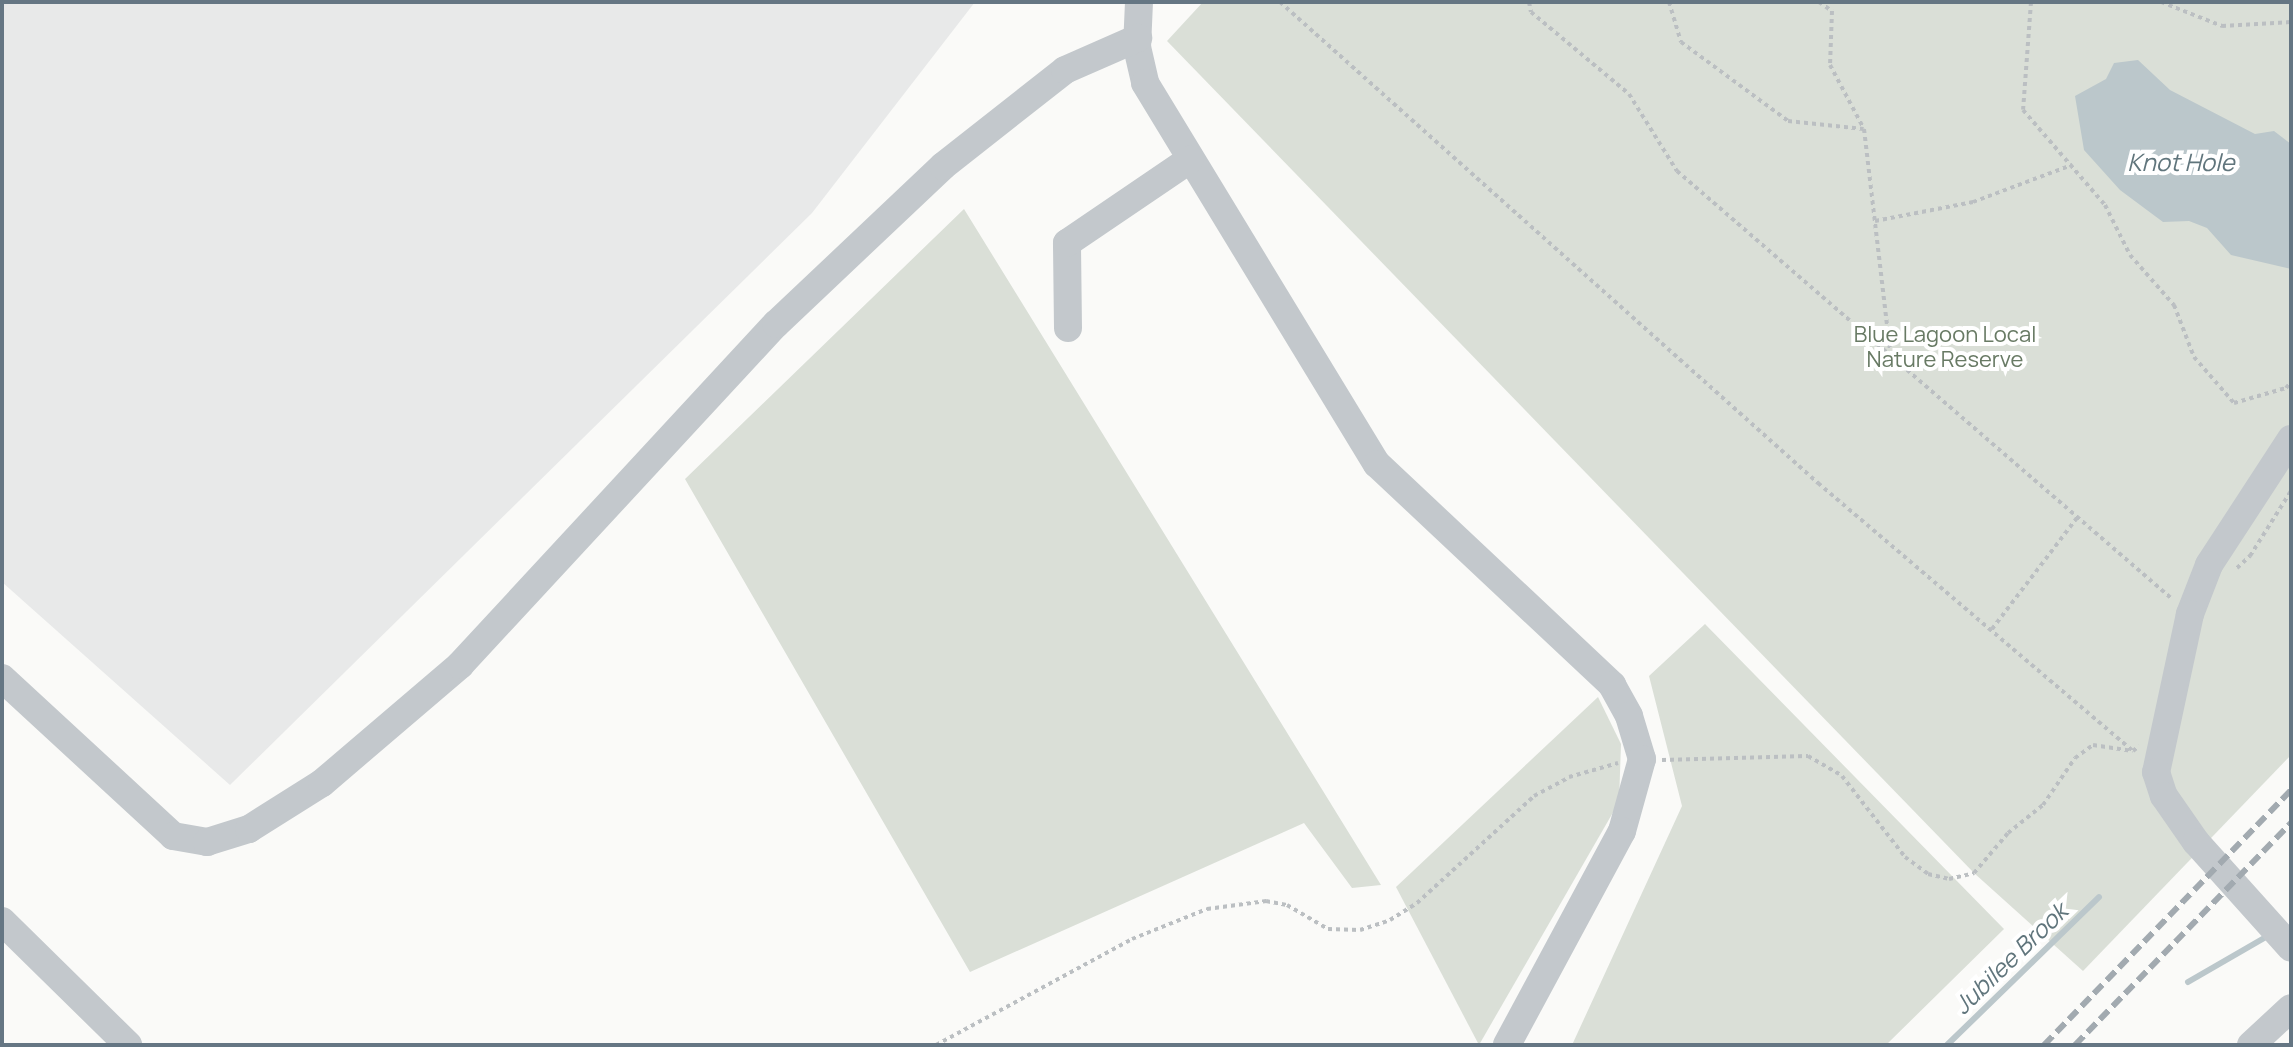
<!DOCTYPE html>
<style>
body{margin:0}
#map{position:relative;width:2293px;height:1047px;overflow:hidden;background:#fafaf8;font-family:Manrope,sans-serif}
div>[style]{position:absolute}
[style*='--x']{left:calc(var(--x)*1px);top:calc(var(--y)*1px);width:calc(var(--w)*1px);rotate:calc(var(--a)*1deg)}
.built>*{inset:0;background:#e8e9e9}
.green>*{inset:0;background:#dadfd7}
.water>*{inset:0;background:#bbc7cb}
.stream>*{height:6px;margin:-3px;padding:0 3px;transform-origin:3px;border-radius:3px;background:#bbc7cb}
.path>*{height:4px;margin-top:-2px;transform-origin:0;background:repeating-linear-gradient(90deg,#bbbfc2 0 4px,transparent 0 8px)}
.minor>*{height:28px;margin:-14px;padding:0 14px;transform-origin:14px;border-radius:14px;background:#c3c8cc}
.rail>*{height:6px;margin-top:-3px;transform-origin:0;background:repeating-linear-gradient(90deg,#a2aab0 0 12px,transparent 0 18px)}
span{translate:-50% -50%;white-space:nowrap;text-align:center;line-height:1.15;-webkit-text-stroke:8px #fff;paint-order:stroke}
.park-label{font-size:22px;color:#687a64}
.water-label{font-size:24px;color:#60757c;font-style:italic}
.frame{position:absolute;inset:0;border:4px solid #657683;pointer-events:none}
</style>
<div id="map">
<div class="built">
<i style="clip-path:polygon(2px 2px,975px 2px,812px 213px,230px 785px,2px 582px)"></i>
</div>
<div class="green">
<i style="clip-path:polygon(1203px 2px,2291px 2px,2291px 755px,2083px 971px,1974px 873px,1167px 41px)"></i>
<i style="clip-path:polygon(964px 209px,1381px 885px,1352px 888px,1304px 823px,970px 972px,685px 479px)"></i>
<i style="clip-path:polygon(1705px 624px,2004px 929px,1886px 1045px,1572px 1045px,1682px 806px,1649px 676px)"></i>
<i style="clip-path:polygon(1598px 697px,1621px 744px,1619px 802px,1479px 1045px,1396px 887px)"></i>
</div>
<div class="water">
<i style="clip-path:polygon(2138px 60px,2170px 90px,2255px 134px,2274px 131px,2291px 144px,2291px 269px,2231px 255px,2207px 228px,2189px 221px,2163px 222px,2120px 190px,2084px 150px,2075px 96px,2106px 79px,2114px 63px)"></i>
</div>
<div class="stream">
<i style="--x:2188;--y:982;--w:90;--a:-30"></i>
<i style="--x:1947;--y:1045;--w:212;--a:-44.2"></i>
</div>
<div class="path">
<i style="--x:1280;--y:2;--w:722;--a:41.8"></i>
<i style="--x:1818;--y:483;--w:412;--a:40.4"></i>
<i style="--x:1529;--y:2;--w:10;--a:79"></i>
<i style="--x:1531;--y:12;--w:128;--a:39.9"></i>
<i style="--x:1629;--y:94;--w:91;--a:58.1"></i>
<i style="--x:1677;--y:171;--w:653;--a:40.84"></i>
<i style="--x:1669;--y:2;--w:42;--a:73.3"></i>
<i style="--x:1681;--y:42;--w:133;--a:36.4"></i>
<i style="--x:1788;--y:121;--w:76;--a:6"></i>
<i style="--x:1819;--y:2;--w:16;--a:35"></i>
<i style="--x:1832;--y:11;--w:54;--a:92.1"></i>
<i style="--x:1830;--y:65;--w:72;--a:62"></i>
<i style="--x:1864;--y:129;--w:231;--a:83.3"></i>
<i style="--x:2031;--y:2;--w:108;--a:94.2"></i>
<i style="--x:2023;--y:110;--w:125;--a:49.2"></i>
<i style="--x:2105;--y:205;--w:56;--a:63.4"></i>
<i style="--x:2130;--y:255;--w:67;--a:48.7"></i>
<i style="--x:2174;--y:305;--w:56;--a:69"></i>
<i style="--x:2194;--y:357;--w:61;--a:49"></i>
<i style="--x:2234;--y:403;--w:54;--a:-16.1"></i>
<i style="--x:2286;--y:388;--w:8;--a:-50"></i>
<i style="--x:2161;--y:2;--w:66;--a:21.5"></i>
<i style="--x:2222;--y:26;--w:69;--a:-3.3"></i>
<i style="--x:1875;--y:221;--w:100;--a:-11"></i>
<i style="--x:1973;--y:202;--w:106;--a:-20.5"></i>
<i style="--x:2237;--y:568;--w:18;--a:-43"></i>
<i style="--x:2250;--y:556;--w:77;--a:-57.8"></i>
<i style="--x:1992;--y:629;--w:140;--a:-52.6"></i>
<i style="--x:1662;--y:760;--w:146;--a:-1.6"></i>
<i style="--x:1808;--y:756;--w:39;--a:30"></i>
<i style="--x:1842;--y:776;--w:103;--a:52.1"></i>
<i style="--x:1905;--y:857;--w:29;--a:36"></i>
<i style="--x:1928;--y:874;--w:22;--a:13"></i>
<i style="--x:1949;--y:879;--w:26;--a:-13"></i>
<i style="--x:1974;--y:873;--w:52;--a:-49.6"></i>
<i style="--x:2008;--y:833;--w:45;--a:-38.7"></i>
<i style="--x:2043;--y:805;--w:57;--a:-55.8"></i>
<i style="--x:2075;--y:758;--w:22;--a:-36"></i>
<i style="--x:2093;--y:745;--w:40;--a:8.5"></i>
<i style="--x:2133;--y:751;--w:8;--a:-40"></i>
<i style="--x:936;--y:1045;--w:223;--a:-28.4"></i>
<i style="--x:1132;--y:939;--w:81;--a:-21.8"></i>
<i style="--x:1207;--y:909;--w:60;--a:-7.7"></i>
<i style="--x:1266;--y:901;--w:21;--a:11"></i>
<i style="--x:1287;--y:905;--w:48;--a:30.3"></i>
<i style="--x:1328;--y:929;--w:32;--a:2"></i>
<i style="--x:1360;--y:930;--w:32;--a:-18"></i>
<i style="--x:1390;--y:920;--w:32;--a:-32"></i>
<i style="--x:1417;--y:903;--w:159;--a:-42.4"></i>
<i style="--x:1534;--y:796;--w:40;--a:-28"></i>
<i style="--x:1569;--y:777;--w:51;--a:-15.9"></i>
</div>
<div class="minor">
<i style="--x:1139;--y:2;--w:45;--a:92.5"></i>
<i style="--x:1137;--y:47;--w:37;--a:77"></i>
<i style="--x:1145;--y:83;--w:446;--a:58.7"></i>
<i style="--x:1377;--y:464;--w:323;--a:43.2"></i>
<i style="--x:1612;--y:685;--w:35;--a:61"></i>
<i style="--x:1629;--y:716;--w:45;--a:73.2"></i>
<i style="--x:1642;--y:759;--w:75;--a:105.5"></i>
<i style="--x:1622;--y:831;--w:243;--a:118.3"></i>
<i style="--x:1068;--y:328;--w:85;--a:-90.7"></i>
<i style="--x:1067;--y:243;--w:148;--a:-34.2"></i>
<i style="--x:2291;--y:439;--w:150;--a:123.1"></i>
<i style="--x:2209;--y:565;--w:53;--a:111.2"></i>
<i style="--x:2190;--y:614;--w:162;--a:102.1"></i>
<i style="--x:2156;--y:772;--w:25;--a:72"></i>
<i style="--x:2164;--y:796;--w:56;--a:55.2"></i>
<i style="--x:2196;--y:842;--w:142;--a:48.1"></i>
<i style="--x:2;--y:678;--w:233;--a:42.7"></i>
<i style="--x:173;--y:836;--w:35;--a:10"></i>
<i style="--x:207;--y:842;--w:44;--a:-17.2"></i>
<i style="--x:249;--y:829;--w:86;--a:-32.2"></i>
<i style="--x:322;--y:783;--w:182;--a:-40.5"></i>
<i style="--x:460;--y:665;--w:465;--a:-47.2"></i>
<i style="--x:776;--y:324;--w:230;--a:-43.4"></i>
<i style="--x:943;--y:166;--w:155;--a:-38.2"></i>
<i style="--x:1065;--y:70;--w:80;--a:-23.7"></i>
<i style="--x:2;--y:921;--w:177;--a:44.5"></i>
<i style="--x:2251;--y:1045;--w:54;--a:-42.8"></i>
</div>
<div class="rail">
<i style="--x:2044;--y:1045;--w:355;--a:-45.9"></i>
<i style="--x:2075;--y:1045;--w:310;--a:-45.8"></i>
</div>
<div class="park-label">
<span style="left:1945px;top:347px">Blue Lagoon Local<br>Nature Reserve</span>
</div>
<div class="water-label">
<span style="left:2181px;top:162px">Knot Hole</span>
<span style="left:2010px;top:958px;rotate:-44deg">Jubilee Brook</span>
</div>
<div class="frame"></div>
</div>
